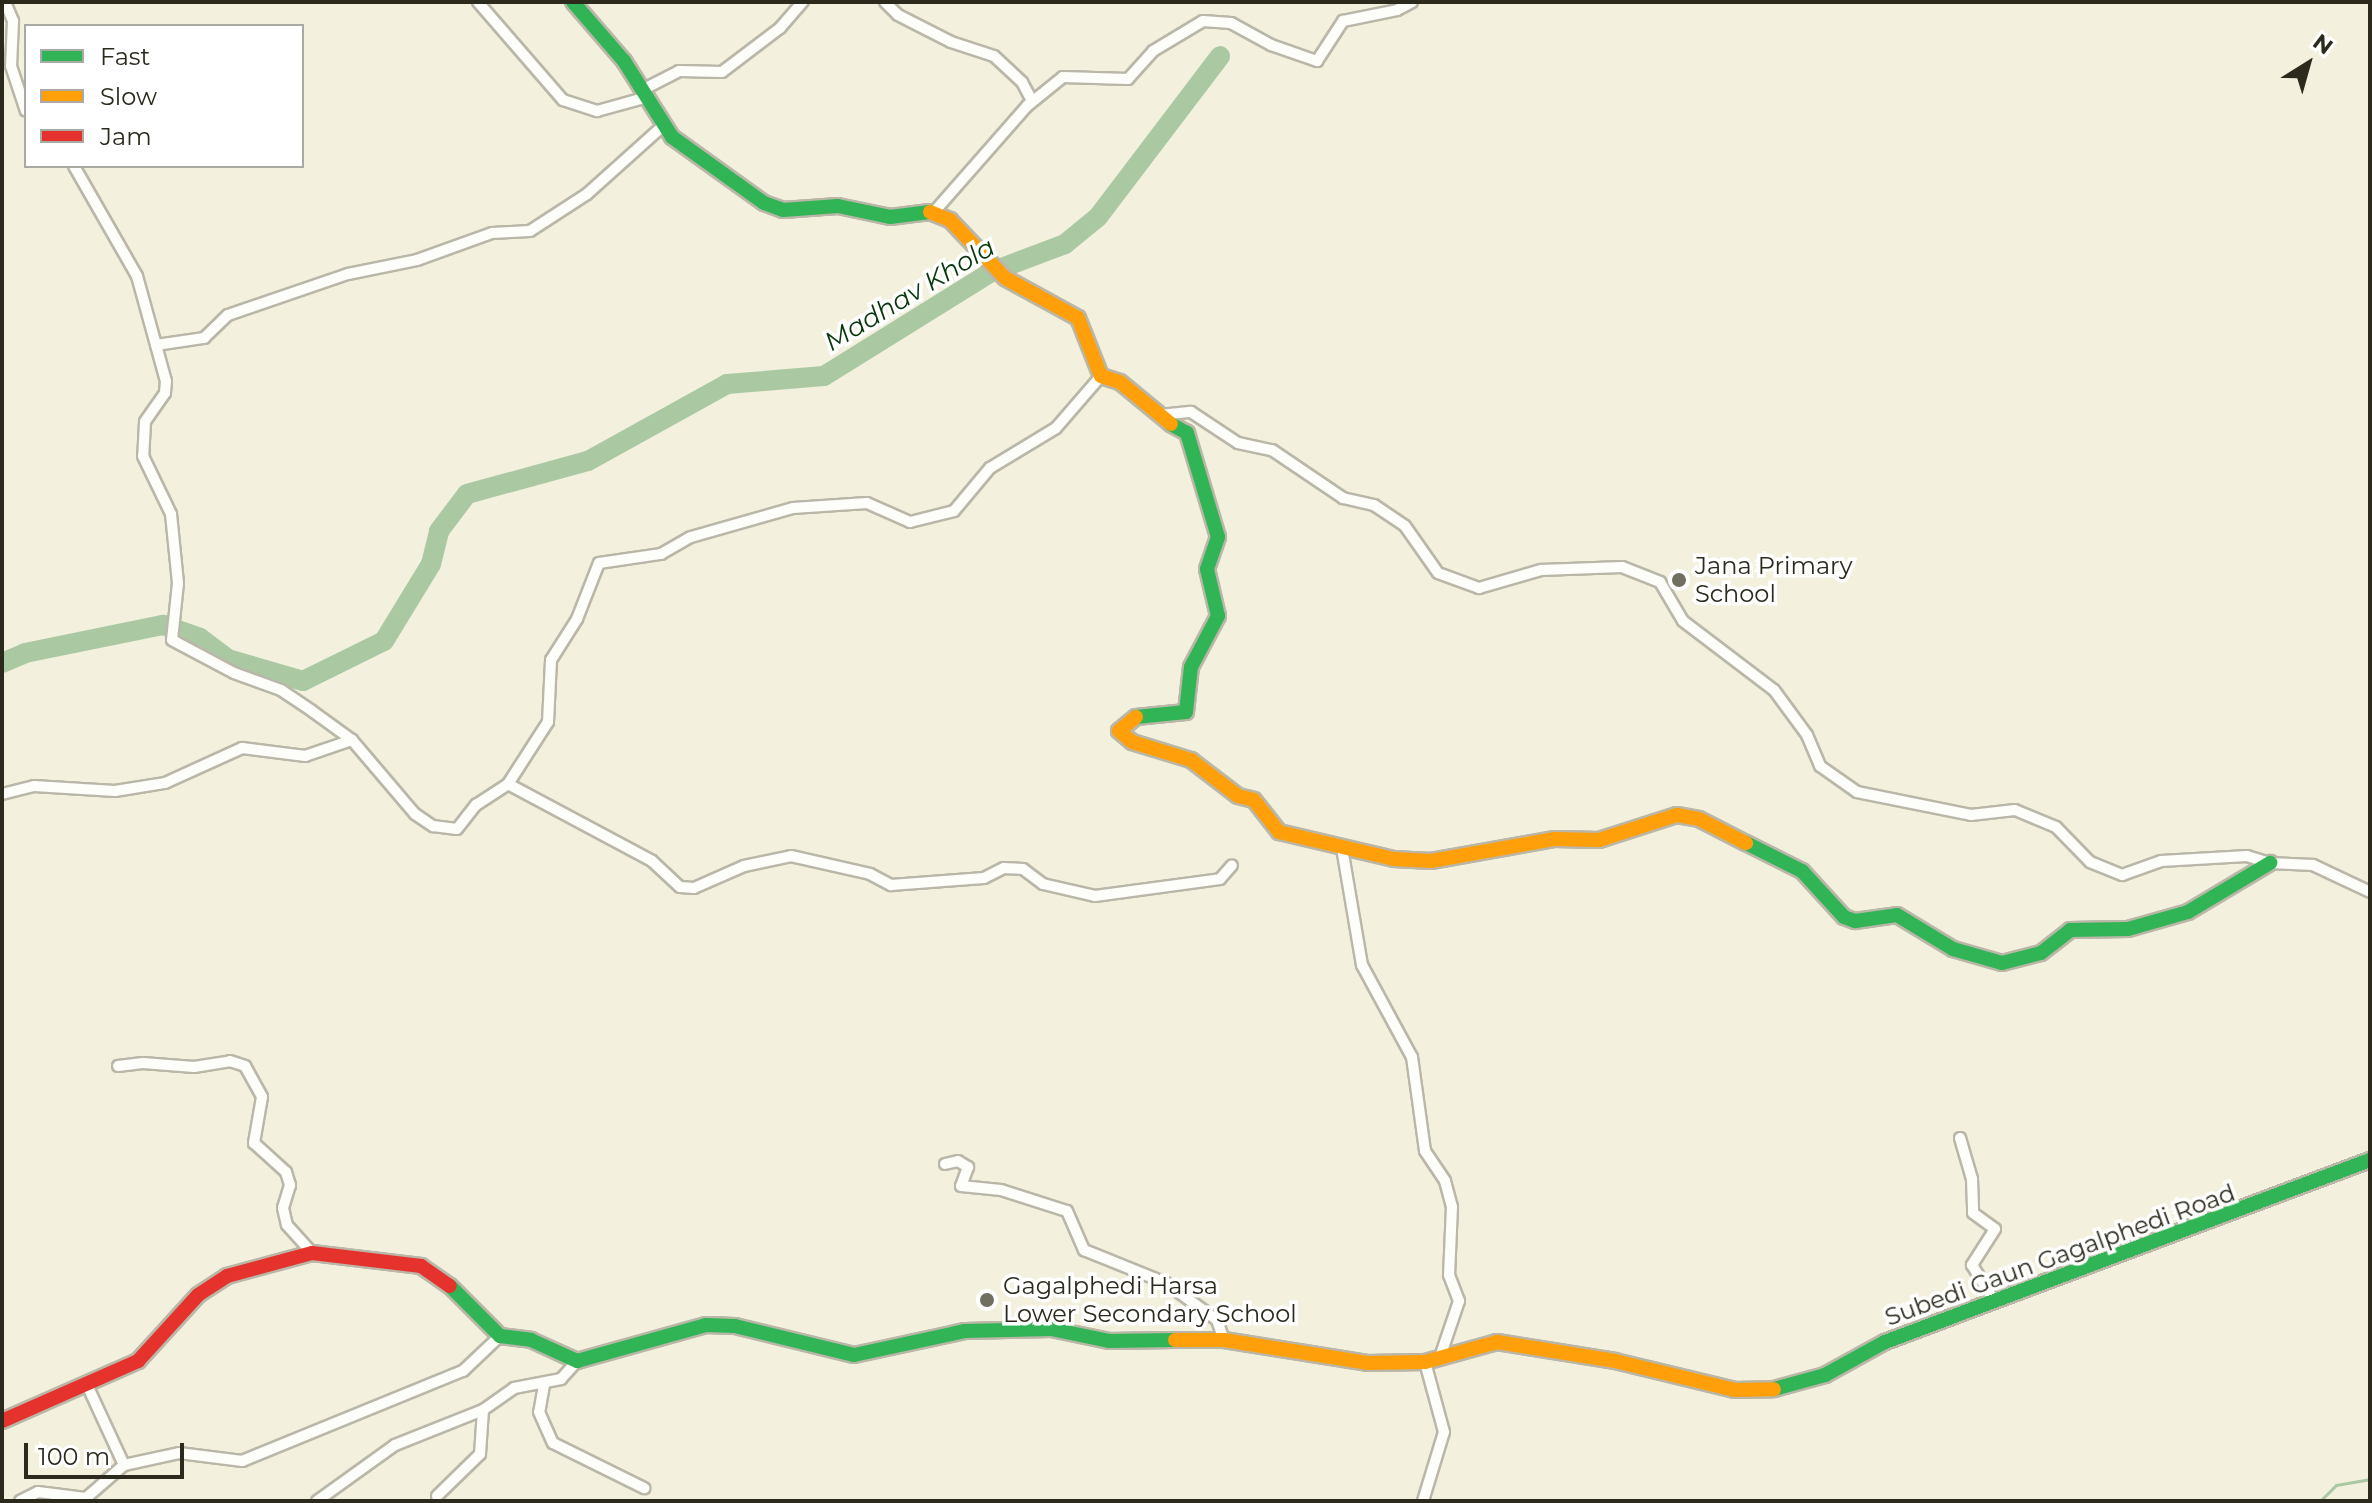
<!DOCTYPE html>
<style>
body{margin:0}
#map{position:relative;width:2372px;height:1503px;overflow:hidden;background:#f3f0dd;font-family:Montserrat,sans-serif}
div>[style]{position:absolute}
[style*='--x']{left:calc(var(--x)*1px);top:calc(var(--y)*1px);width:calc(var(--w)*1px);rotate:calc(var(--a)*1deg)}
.stream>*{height:3px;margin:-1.5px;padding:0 1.5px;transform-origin:1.5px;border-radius:1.5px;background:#aac9a3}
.river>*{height:20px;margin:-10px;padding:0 10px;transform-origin:10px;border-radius:10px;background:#aac9a3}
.roads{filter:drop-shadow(2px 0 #bab7a9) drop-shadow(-2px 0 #bab7a9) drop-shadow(0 2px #bab7a9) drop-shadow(0 -2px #bab7a9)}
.street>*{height:10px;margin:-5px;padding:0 5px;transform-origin:5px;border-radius:5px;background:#fdfdfa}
.fast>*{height:14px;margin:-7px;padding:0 7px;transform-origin:7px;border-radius:7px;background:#30b455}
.slow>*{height:14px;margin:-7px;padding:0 7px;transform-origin:7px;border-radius:7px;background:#ff9f0a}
.jam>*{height:14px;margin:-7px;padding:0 7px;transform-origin:7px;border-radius:7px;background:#e5322d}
.dots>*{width:22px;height:22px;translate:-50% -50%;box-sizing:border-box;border:4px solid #fff;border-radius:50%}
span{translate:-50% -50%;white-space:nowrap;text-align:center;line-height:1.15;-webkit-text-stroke:7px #fff;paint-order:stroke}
.poi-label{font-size:24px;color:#2b2a1c}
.left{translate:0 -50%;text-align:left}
.street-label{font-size:24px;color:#2b2a1c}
.water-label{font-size:26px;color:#06370a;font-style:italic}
.frame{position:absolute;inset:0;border:4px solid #2b2a1c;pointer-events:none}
.legend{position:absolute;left:24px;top:24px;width:280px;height:144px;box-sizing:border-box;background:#fff;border:2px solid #aaaaa4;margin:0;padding:10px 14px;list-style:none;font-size:24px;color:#2b2a1c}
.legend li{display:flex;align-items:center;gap:16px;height:40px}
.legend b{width:40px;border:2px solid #aaaaa4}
.north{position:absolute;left:2268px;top:24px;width:80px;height:80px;-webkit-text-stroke:6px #fff;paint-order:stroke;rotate:37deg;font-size:22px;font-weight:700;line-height:32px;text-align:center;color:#2b2a1c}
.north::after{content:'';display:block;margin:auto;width:28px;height:36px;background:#2b2a1c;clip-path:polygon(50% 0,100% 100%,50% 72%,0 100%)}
.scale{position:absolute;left:24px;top:1443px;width:160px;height:36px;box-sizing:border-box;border:4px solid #2b2a1c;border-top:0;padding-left:10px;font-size:24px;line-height:28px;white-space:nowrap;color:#2b2a1c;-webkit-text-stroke:6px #fff;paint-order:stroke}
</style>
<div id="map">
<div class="stream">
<i style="--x:2320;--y:1501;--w:23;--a:-45"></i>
<i style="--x:2336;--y:1485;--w:35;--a:-10"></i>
</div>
<div class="river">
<i style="--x:2;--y:663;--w:25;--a:-23"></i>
<i style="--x:25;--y:653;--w:141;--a:-11.5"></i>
<i style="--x:163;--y:625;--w:39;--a:19"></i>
<i style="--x:200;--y:638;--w:35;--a:37"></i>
<i style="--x:228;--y:659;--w:78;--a:16.3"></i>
<i style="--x:303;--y:681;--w:90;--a:-26.3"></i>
<i style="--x:384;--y:641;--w:90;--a:-58.6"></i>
<i style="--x:431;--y:564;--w:34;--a:-76"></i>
<i style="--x:439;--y:531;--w:46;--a:-52.9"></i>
<i style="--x:467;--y:494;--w:125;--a:-15.3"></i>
<i style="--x:588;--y:461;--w:159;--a:-29"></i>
<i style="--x:727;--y:384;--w:97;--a:-4.7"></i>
<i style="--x:824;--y:376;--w:197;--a:-31.9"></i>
<i style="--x:991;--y:272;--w:79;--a:-20.7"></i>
<i style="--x:1065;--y:244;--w:43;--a:-39.3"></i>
<i style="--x:1098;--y:217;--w:202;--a:-52.8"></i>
</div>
<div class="roads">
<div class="street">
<i style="--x:5;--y:2;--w:21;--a:67"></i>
<i style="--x:13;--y:21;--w:45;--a:92.5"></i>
<i style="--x:11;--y:66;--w:47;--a:71.6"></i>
<i style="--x:478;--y:2;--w:130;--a:49.1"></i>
<i style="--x:563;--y:100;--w:36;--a:18"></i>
<i style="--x:597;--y:111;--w:53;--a:-15.4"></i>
<i style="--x:885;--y:2;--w:18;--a:45"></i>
<i style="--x:898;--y:15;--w:59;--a:27"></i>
<i style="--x:951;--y:42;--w:45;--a:18"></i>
<i style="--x:994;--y:56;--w:38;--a:43"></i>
<i style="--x:1022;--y:82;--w:21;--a:62"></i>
<i style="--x:644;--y:89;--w:39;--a:-27"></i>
<i style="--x:679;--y:71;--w:43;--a:1.3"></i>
<i style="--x:722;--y:72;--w:73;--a:-37.2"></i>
<i style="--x:780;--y:28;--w:35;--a:-49"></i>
<i style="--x:74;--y:166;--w:127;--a:60.2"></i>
<i style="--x:137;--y:276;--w:109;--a:74.6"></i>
<i style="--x:166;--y:381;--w:12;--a:95"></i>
<i style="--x:165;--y:393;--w:35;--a:125"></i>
<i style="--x:145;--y:422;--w:34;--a:93"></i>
<i style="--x:143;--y:456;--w:64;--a:64.2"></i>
<i style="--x:171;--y:514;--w:69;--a:84.2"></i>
<i style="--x:178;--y:583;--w:57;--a:96"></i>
<i style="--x:172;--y:640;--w:70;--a:28"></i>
<i style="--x:234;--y:673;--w:50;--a:19.9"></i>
<i style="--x:281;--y:690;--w:37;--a:34"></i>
<i style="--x:312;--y:711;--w:49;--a:35.9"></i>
<i style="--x:352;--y:740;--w:97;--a:49.6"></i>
<i style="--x:415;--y:814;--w:22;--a:34"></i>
<i style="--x:433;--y:826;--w:24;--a:7"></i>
<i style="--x:457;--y:829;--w:31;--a:-52"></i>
<i style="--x:476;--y:805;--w:38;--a:-33"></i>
<i style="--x:508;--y:784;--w:163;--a:28.1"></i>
<i style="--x:652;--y:861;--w:38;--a:43"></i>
<i style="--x:680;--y:887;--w:14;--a:4"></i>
<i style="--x:694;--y:888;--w:55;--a:-23.7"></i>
<i style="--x:744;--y:866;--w:48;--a:-12"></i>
<i style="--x:791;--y:856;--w:81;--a:12.8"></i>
<i style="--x:870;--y:874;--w:24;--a:28"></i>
<i style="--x:891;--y:885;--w:93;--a:-4.3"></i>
<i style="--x:984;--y:878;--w:22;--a:-27"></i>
<i style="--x:1004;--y:868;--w:19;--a:3"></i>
<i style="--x:1023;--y:869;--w:25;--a:37"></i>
<i style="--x:1043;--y:884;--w:53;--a:13"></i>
<i style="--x:1095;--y:896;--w:126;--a:-7.7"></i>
<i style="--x:1220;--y:879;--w:18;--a:-49"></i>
<i style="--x:934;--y:212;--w:141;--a:-48.7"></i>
<i style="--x:1027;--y:106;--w:46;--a:-38.9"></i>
<i style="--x:1063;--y:77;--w:65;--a:1.8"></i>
<i style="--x:1128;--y:79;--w:38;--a:-48"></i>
<i style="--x:1153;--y:51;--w:58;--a:-31"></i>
<i style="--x:1203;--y:21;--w:28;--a:4"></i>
<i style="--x:1231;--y:23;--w:46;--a:28.8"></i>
<i style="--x:1271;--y:45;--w:49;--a:19.2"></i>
<i style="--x:1317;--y:61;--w:48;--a:-57"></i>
<i style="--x:1343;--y:21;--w:55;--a:-11.5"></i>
<i style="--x:1397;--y:10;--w:17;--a:-28"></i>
<i style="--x:156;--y:345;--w:49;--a:-8.3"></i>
<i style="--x:204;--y:338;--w:33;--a:-44"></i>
<i style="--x:228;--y:315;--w:127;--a:-18.9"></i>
<i style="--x:348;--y:274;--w:70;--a:-11.5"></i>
<i style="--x:417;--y:260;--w:80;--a:-19.8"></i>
<i style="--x:492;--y:233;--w:38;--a:-3"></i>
<i style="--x:530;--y:231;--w:68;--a:-33"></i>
<i style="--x:587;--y:194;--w:103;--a:-41.9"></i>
<i style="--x:1160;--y:415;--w:31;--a:-6"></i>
<i style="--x:1191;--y:412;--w:56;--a:33.4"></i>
<i style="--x:1238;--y:443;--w:35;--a:12"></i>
<i style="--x:1272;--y:450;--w:86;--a:34.1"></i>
<i style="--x:1343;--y:498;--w:32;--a:13"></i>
<i style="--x:1374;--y:505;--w:37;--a:34"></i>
<i style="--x:1405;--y:526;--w:57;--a:54.9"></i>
<i style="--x:1438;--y:573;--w:44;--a:20.1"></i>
<i style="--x:1479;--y:588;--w:65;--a:-16.2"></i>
<i style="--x:1541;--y:570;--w:81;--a:-2.1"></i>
<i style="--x:1622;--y:567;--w:41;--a:21.5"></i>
<i style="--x:1660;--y:582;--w:45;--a:59.5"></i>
<i style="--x:1683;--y:621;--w:114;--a:37.2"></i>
<i style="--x:1774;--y:690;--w:56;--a:53.7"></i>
<i style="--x:1807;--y:735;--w:34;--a:67"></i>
<i style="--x:1820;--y:766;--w:45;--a:35.1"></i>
<i style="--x:1857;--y:792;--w:116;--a:11.4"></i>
<i style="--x:1971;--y:815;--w:44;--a:-6.5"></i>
<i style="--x:2015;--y:810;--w:44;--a:22.5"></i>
<i style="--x:2056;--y:827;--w:49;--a:45.8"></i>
<i style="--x:2090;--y:862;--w:35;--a:22"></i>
<i style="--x:2122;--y:875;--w:41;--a:-19.7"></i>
<i style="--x:2161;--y:861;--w:86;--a:-3.3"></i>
<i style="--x:2247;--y:856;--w:24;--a:17"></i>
<i style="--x:2270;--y:863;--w:43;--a:2.7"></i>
<i style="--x:2313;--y:865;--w:63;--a:25.3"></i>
<i style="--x:508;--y:784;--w:74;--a:-57.2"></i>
<i style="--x:548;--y:722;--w:62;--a:-87.2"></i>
<i style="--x:551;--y:660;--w:49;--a:-57.6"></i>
<i style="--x:577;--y:619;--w:60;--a:-68.6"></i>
<i style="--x:599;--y:563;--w:63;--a:-8.3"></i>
<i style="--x:661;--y:554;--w:34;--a:-30"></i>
<i style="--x:691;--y:537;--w:106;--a:-15.9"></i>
<i style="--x:793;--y:508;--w:74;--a:-3.9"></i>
<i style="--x:867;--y:503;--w:47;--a:23.8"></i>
<i style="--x:910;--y:522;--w:45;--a:-14"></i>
<i style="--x:954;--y:511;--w:56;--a:-50.1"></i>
<i style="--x:990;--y:468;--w:77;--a:-31.2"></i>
<i style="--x:1056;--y:428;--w:69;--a:-49.1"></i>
<i style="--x:2;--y:794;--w:33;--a:-14"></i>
<i style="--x:34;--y:786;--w:81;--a:3.5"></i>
<i style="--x:115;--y:791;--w:51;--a:-9.1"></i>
<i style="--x:165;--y:783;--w:85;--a:-24.4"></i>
<i style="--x:242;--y:748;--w:64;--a:7.2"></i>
<i style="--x:305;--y:756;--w:50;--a:-18.8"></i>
<i style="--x:1342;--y:848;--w:119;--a:80.3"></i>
<i style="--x:1362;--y:965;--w:105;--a:61.5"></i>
<i style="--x:1412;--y:1057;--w:95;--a:82.1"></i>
<i style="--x:1425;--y:1151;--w:36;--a:56"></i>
<i style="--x:1445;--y:1181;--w:27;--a:75"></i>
<i style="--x:1452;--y:1207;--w:68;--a:92.5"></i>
<i style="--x:1449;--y:1275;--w:28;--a:69"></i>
<i style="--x:1459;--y:1301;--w:59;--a:108.7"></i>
<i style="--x:118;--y:1066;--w:25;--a:-7"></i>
<i style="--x:143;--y:1063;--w:51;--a:4.5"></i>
<i style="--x:194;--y:1067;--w:36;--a:-9"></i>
<i style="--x:230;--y:1061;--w:16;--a:18"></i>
<i style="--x:245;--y:1066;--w:35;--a:61"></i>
<i style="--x:262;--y:1097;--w:47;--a:99.9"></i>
<i style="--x:254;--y:1143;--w:43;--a:42.2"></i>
<i style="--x:286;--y:1172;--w:14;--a:73"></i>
<i style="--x:290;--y:1185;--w:24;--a:107"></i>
<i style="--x:283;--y:1208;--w:17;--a:77"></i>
<i style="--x:287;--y:1225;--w:38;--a:48"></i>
<i style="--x:1960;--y:1138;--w:43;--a:73.7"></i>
<i style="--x:1972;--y:1179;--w:34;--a:88"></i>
<i style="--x:1973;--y:1213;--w:27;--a:36"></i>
<i style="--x:1995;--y:1229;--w:43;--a:122.6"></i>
<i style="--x:1972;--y:1265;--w:44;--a:58.1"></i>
<i style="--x:945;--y:1164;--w:13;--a:-13"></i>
<i style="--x:958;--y:1161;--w:12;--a:31"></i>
<i style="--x:968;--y:1167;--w:20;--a:110"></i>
<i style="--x:961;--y:1186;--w:40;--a:5.7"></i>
<i style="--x:1001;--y:1190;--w:69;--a:17.7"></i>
<i style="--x:1067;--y:1211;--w:43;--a:66.4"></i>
<i style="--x:1084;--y:1250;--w:88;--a:21.9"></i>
<i style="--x:1166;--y:1283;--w:63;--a:36"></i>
<i style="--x:1217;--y:1320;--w:21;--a:71"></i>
<i style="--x:544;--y:1385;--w:27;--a:100"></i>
<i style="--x:539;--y:1412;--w:34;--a:66"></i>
<i style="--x:553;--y:1443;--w:102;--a:26.3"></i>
<i style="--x:88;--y:1387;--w:86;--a:65.2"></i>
<i style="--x:437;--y:1496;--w:60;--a:-44.3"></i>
<i style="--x:480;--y:1454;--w:44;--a:-86.1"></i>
<i style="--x:20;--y:1501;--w:20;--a:-27"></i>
<i style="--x:38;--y:1492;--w:48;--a:7.1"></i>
<i style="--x:86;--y:1498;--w:50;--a:-41"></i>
<i style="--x:124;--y:1465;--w:56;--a:-12.3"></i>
<i style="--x:179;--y:1453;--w:64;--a:7.2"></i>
<i style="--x:242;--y:1461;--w:239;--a:-22.2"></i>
<i style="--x:463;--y:1371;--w:51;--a:-43.4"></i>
<i style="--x:317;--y:1501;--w:96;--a:-35.7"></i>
<i style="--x:395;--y:1445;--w:95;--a:-21.7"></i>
<i style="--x:483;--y:1410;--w:38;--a:-35"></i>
<i style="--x:514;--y:1388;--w:48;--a:-10.8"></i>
<i style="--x:561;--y:1379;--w:24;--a:-48"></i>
<i style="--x:1423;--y:1501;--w:72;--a:-73.1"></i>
<i style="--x:1444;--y:1432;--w:73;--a:-105.2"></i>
</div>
<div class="fast">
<i style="--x:573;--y:2;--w:78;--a:49.2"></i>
<i style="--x:624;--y:61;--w:90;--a:57.7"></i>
<i style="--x:672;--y:137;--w:113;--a:35.7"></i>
<i style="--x:764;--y:203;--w:20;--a:20"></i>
<i style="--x:783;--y:210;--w:55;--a:-4.2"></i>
<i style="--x:838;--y:206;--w:53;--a:11.9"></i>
<i style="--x:890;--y:217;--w:40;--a:-7.1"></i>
<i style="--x:1136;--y:717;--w:50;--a:-5.7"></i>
<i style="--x:1186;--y:712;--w:45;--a:-83.7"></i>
<i style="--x:1191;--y:667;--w:58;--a:-62.1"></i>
<i style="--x:1218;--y:616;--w:48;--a:-103.2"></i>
<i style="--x:1207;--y:569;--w:34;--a:-71"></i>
<i style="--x:1218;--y:537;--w:109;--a:-106.6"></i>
<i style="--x:1187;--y:433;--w:18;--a:-151"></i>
<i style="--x:1746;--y:843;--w:63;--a:26.6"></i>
<i style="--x:1802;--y:871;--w:62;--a:47.6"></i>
<i style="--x:1844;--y:917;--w:12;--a:20"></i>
<i style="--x:1855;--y:921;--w:42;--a:-8.1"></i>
<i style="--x:1897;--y:915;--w:66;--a:31.3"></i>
<i style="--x:1953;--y:949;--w:51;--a:15.9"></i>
<i style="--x:2002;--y:963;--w:40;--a:-14.4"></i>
<i style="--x:2041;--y:953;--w:37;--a:-38"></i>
<i style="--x:2070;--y:930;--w:58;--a:-1"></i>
<i style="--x:2128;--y:929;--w:62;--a:-15.8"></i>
<i style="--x:2188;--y:912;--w:96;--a:-30.9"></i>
<i style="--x:450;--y:1286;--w:71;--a:45"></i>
<i style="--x:500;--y:1336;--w:31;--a:7"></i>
<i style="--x:531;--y:1340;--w:51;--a:24.5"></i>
<i style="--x:577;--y:1361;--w:134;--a:-15.6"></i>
<i style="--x:706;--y:1325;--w:29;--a:2"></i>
<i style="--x:735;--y:1326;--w:122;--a:13.7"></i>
<i style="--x:854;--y:1355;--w:114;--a:-12.2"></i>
<i style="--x:965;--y:1331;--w:86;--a:-1.3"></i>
<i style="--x:1051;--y:1329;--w:59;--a:11.7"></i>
<i style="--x:1109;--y:1341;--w:66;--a:-0.9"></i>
<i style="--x:1774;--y:1389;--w:53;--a:-15.4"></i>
<i style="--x:1825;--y:1375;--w:68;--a:-28.8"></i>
<i style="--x:1885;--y:1342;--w:518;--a:-20.57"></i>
</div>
<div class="slow">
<i style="--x:930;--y:212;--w:22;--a:22"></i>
<i style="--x:950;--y:220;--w:80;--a:46.5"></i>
<i style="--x:1005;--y:278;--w:83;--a:28.7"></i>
<i style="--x:1078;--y:318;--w:62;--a:68.4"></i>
<i style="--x:1101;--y:376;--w:20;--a:18"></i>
<i style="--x:1120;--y:382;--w:66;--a:39.5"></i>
<i style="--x:1136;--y:717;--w:22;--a:141"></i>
<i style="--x:1119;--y:731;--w:17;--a:40"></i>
<i style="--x:1132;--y:742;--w:62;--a:17"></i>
<i style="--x:1191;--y:760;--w:59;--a:37.5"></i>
<i style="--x:1238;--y:796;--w:16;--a:14"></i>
<i style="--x:1254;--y:800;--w:41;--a:52"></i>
<i style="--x:1279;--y:832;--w:118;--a:13.2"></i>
<i style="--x:1394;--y:859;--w:37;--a:3"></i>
<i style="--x:1431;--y:861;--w:126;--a:-10.1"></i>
<i style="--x:1555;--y:839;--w:44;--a:1.3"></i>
<i style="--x:1599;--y:840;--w:82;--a:-17.8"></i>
<i style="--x:1677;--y:815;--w:22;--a:10"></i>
<i style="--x:1699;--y:819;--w:53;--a:27.1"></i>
<i style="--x:1175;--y:1340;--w:49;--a:0"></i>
<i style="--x:1224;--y:1340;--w:145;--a:9.1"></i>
<i style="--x:1367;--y:1363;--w:58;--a:-1"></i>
<i style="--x:1425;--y:1362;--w:75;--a:-15.5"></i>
<i style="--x:1497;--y:1342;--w:120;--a:9.1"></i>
<i style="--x:1615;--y:1361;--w:123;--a:13.6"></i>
<i style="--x:1735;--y:1390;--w:39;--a:-1"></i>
</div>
<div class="jam">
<i style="--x:2;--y:1421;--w:149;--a:-23.8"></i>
<i style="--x:138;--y:1361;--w:89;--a:-47.7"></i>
<i style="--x:198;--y:1295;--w:35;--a:-33"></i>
<i style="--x:227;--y:1276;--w:88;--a:-15.1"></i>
<i style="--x:312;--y:1253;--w:110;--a:6.8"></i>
<i style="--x:421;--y:1266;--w:35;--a:35"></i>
</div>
</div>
<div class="dots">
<i style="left:1679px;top:580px;background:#716f60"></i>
<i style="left:987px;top:1300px;background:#716f60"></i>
</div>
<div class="poi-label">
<span class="left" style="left:1695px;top:580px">Jana Primary<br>School</span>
<span class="left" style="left:1003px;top:1300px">Gagalphedi Harsa<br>Lower Secondary School</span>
</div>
<div class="street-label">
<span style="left:2060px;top:1255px;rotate:-20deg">Subedi Gaun Gagalphedi Road</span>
</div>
<div class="water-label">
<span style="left:910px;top:295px;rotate:-31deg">Madhav Khola</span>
</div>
<div class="frame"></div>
<ul class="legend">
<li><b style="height:10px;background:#30b455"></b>Fast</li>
<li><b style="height:10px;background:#ff9f0a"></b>Slow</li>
<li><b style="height:10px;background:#e5322d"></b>Jam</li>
</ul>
<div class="north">N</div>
<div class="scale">100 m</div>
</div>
